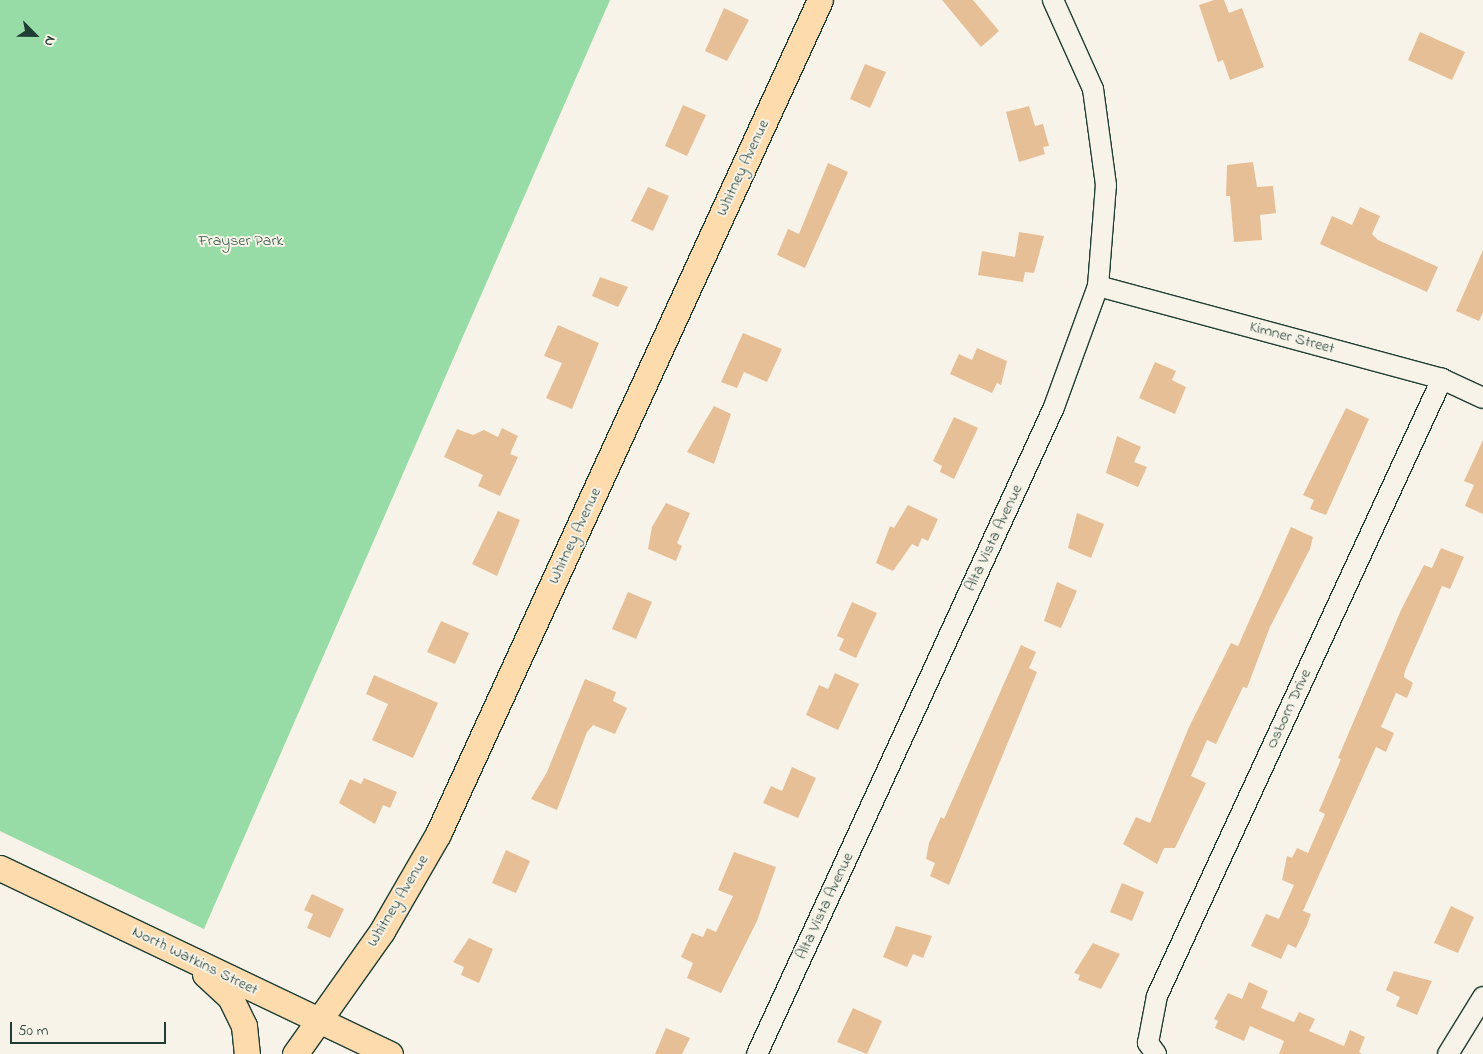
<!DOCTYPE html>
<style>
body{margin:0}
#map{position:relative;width:1483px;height:1054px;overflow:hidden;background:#f7f3e8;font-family:"Indie Flower",sans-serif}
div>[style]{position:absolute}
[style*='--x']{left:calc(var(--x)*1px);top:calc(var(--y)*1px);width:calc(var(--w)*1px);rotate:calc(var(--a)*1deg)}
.green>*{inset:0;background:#97dba6}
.building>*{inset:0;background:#e7bf97}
.roads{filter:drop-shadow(1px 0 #1f3d34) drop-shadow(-1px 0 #1f3d34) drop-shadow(0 1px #1f3d34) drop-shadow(0 -1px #1f3d34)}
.minor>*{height:20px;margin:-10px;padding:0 10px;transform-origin:10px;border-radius:10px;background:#f7f3e8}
.major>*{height:25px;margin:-12.5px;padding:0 12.5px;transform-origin:12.5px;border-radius:12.5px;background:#fddbac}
span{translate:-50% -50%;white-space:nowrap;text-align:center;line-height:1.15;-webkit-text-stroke:4px #f7f3e8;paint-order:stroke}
.street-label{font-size:16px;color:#1f3d34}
.park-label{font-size:16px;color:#375d4b}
.north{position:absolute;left:10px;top:10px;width:50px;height:50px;-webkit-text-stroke:4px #f7f3e8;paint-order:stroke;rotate:113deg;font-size:14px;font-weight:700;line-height:20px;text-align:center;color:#1f3d34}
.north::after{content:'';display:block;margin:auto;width:18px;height:22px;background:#1f3d34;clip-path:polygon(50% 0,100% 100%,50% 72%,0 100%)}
.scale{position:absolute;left:10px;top:1022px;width:156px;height:22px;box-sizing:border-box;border:2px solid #1f3d34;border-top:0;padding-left:6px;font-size:15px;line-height:18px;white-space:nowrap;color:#1f3d34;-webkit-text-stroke:4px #f7f3e8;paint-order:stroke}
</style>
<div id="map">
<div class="green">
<i style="clip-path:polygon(0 0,610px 0,204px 929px,0 831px)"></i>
</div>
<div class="building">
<i style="clip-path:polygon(942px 0,973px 0,999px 31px,981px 47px)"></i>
<i style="clip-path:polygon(1214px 0,1224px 0,1229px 13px,1242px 8px,1264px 67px,1230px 80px,1223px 60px,1218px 62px,1199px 5px)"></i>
<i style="clip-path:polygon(724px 8px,749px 20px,727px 61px,705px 51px)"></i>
<i style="clip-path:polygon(1420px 32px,1465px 52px,1452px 80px,1408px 60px)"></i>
<i style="clip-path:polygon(865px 64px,886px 72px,870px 108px,850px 99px)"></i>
<i style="clip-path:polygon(683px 105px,706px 115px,687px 156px,665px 146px)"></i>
<i style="clip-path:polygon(1029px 106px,1035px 126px,1043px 124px,1049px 146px,1043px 147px,1045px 154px,1019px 162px,1006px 112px)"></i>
<i style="clip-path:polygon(1253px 162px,1257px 187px,1273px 186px,1276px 213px,1260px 215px,1262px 240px,1234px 242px,1230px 196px,1226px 196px,1227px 165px)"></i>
<i style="clip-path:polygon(828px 163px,848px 172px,805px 268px,777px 255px,788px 229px,799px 234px)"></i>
<i style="clip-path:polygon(648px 187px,669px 196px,653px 231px,631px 221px)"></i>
<i style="clip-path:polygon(1360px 207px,1380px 216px,1372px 234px,1378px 240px,1438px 267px,1427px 292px,1320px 244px,1332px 216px,1352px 225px)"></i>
<i style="clip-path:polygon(1019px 232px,1044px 236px,1034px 273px,1025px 272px,1023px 282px,978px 275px,982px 251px,1015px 257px)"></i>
<i style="clip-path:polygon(1483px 250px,1483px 312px,1479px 321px,1456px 311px)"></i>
<i style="clip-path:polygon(600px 277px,628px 287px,618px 307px,592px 296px)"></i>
<i style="clip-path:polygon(558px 325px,599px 343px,572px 409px,546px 398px,562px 363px,544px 356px)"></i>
<i style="clip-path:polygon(743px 333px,782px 349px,767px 382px,744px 372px,737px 388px,721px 382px)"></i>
<i style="clip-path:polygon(977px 348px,1007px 361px,1001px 385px,997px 383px,992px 393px,950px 374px,959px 354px,972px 360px)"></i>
<i style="clip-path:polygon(1155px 362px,1176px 371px,1172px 380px,1186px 387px,1175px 414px,1139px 398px)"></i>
<i style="clip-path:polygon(714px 406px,731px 414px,714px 464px,687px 452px)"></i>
<i style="clip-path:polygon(1346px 408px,1369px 419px,1326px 515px,1310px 509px,1314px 500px,1303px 495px)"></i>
<i style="clip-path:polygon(954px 417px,978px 428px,954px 479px,940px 472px,942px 466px,933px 461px)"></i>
<i style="clip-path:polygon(502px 428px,518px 436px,510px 454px,518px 457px,500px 496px,478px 486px,483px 475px,444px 457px,457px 429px,473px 435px,484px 430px,498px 437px)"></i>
<i style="clip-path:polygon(1117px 436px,1141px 447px,1134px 462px,1147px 467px,1138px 487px,1106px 473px)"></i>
<i style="clip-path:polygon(1483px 440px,1483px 514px,1465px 506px,1474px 485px,1464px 481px)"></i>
<i style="clip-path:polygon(666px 503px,690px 513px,677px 543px,682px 546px,676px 561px,648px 549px,652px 527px)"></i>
<i style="clip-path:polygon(908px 505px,938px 519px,928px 541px,922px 538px,918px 547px,912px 544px,893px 571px,876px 563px,890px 526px,894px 528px)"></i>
<i style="clip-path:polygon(498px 511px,520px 520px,497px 576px,472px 564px)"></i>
<i style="clip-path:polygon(1077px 513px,1104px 524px,1091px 558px,1068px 548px)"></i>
<i style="clip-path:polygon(1291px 527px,1313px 537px,1310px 549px,1270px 627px,1247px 688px,1243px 687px,1216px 744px,1207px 740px,1191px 776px,1206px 783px,1175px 848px,1164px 848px,1157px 864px,1123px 844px,1136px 817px,1150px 823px,1189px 727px,1231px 643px,1238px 646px)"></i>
<i style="clip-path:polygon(1441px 548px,1464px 557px,1450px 589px,1442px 586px,1405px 671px,1404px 677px,1413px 683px,1407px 698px,1396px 693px,1381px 727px,1394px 733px,1386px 752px,1376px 747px,1303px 911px,1311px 914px,1307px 925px,1296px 948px,1288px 944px,1281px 959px,1251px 946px,1266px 914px,1279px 919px,1294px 885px,1282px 880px,1287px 856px,1292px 858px,1297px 848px,1308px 853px,1325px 814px,1319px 811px,1341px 759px,1338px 758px,1401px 610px,1424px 565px,1432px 568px)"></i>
<i style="clip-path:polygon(1057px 582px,1077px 591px,1061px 628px,1044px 621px)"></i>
<i style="clip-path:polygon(628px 592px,652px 602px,636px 639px,612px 629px)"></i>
<i style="clip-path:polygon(852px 602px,877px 613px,856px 658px,839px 650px,844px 639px,837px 636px)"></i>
<i style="clip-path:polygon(441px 621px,469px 633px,455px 664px,427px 652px)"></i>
<i style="clip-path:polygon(1021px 645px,1036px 652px,1029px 668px,1037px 672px,949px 885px,930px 876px,935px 863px,926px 859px,929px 843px,941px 817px,944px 819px)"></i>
<i style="clip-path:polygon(835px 673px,859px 684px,838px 730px,806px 715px,819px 685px,828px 689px)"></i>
<i style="clip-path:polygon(374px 675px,438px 703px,413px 758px,372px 740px,388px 704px,366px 694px)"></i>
<i style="clip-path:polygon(585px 679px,616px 692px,613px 701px,627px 708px,615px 734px,593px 725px,587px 732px,557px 810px,531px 799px,547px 772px)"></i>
<i style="clip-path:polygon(792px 767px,816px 778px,798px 818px,763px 803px,771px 786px,782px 791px)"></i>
<i style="clip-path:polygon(364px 778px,397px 792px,390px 808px,383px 805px,375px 824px,339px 803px,350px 779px,361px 784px)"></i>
<i style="clip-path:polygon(506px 850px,530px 861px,516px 893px,492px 883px)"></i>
<i style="clip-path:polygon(734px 852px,776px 867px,757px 921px,721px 993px,687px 978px,693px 963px,681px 957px,692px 933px,703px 937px,707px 928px,716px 932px,733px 896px,718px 890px)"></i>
<i style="clip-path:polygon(1122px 883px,1144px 892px,1132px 921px,1110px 912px)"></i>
<i style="clip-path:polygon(312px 894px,344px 909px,330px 938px,307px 928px,313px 914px,304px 910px)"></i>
<i style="clip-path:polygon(1451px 906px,1474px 917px,1458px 953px,1434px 943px)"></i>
<i style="clip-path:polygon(896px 926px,932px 936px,923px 958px,913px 954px,907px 967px,883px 957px)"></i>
<i style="clip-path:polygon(469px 938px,493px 949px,479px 983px,461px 975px,464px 967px,453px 962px)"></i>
<i style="clip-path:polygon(1093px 943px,1120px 954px,1101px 989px,1078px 980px,1080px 975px,1074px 973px)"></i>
<i style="clip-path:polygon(1394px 971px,1432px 981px,1417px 1015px,1396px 1006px,1400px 997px,1386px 990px)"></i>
<i style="clip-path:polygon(1249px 982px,1268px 991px,1261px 1008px,1294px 1022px,1299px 1012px,1315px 1019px,1309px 1031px,1344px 1046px,1350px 1030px,1365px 1037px,1359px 1052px,1362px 1054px,1279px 1054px,1284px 1041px,1250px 1026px,1244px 1041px,1215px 1028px,1218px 1021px,1214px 1019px,1228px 993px,1242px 999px)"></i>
<i style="clip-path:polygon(853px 1008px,882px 1021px,867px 1054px,837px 1042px)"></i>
<i style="clip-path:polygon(666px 1028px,690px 1038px,682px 1054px,655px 1054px)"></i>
</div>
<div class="roads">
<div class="minor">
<i style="--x:1098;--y:286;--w:356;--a:15.1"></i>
<i style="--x:1442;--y:379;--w:45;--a:24.9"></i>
<i style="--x:757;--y:1054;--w:712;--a:-65.34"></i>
<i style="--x:1054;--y:407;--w:129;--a:-70"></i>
<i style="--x:1098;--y:286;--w:101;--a:-85.5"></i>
<i style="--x:1106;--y:185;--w:97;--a:-97.7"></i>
<i style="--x:1093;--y:89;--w:98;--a:-114.2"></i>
<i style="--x:1156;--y:1054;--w:14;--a:-126"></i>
<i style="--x:1148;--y:1043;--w:48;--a:-79.2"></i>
<i style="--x:1157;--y:996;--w:680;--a:-65.21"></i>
<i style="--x:1448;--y:1054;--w:67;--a:-58.4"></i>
</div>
<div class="major">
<i style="--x:0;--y:868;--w:432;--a:25.5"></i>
<i style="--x:205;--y:974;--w:34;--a:43"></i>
<i style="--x:230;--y:997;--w:32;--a:64"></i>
<i style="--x:244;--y:1026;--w:28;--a:84"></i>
<i style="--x:295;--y:1054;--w:151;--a:-54.7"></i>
<i style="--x:382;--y:931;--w:112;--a:-60"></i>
<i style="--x:438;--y:834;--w:917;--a:-65.39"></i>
</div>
</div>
<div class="street-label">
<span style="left:743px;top:168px;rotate:-65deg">Whitney Avenue</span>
<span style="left:1292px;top:338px;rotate:15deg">Kimner Street</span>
<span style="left:575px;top:536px;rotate:-65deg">Whitney Avenue</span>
<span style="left:994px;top:538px;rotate:-65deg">Alta Vista Avenue</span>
<span style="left:1289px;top:709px;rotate:-65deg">Osborn Drive</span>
<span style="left:398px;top:901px;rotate:-59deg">Whitney Avenue</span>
<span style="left:825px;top:906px;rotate:-65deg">Alta Vista Avenue</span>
<span style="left:195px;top:961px;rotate:26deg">North Watkins Street</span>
</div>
<div class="park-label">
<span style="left:241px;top:241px">Frayser Park</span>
</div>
<div class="north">N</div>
<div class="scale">50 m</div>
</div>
